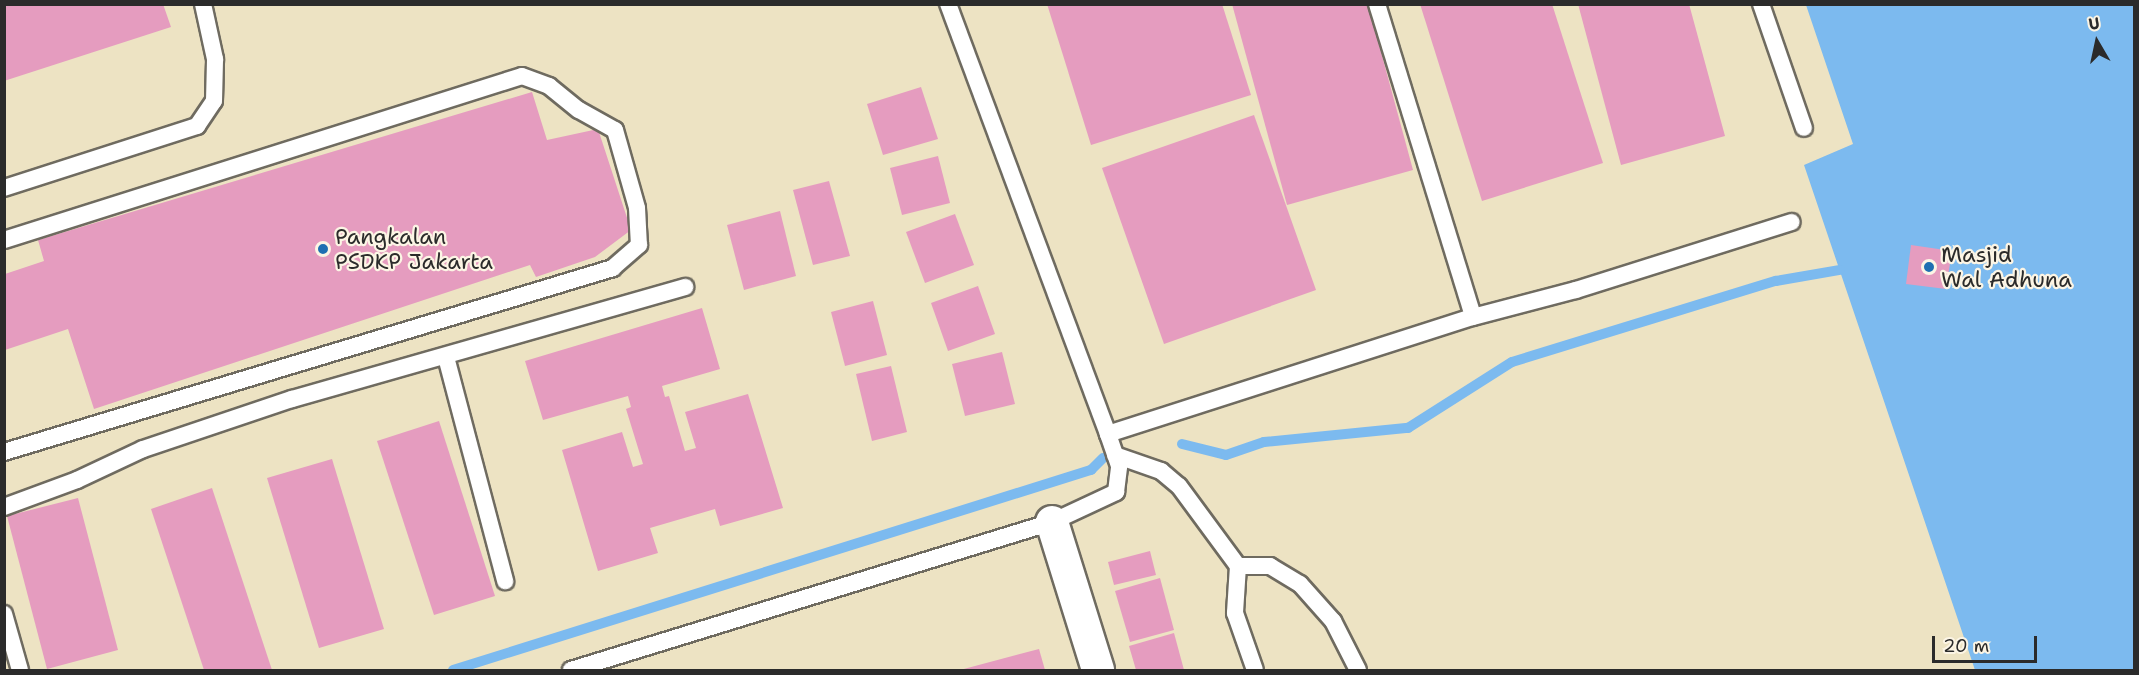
<!DOCTYPE html>
<style>
body{margin:0}
#map{position:relative;width:2139px;height:675px;overflow:hidden;background:#ede3c3;font-family:"Shantell Sans",sans-serif}
div>[style]{position:absolute}
[style*='--x']{left:calc(var(--x)*1px);top:calc(var(--y)*1px);width:calc(var(--w)*1px);rotate:calc(var(--a)*1deg)}
.water>*{inset:0;background:#7cbaef}
.stream>*{height:10px;margin:-5px;padding:0 5px;transform-origin:5px;border-radius:5px;background:#7cbaef}
.building>*{inset:0;background:#e59cbf}
.roads{filter:drop-shadow(2px 0 #6f6b60) drop-shadow(-2px 0 #6f6b60) drop-shadow(0 2px #6f6b60) drop-shadow(0 -2px #6f6b60)}
.lane>*{height:16px;margin:-8px;padding:0 8px;transform-origin:8px;border-radius:8px;background:#fff}
.street>*{height:32px;margin:-16px;padding:0 16px;transform-origin:16px;border-radius:16px;background:#fff}
.dots>*{width:16px;height:16px;translate:-50% -50%;box-sizing:border-box;border:3px solid #fcf5e5;border-radius:50%}
span{translate:-50% -50%;white-space:nowrap;text-align:center;line-height:1.15;-webkit-text-stroke:4.5px #fcf5e5;paint-order:stroke}
.poi-label{font-size:22px;color:#2b2b2b}
.left{translate:0 -50%;text-align:left}
.frame{position:absolute;inset:0;border:6px solid #2b2b2b;pointer-events:none}
.north{position:absolute;left:2067px;top:12px;width:60px;height:60px;-webkit-text-stroke:4px #fcf5e5;paint-order:stroke;rotate:351deg;font-size:16px;font-weight:700;line-height:24px;text-align:center;color:#2b2b2b}
.north::after{content:'';display:block;margin:auto;width:21px;height:27px;background:#2b2b2b;clip-path:polygon(50% 0,100% 100%,50% 72%,0 100%)}
.scale{position:absolute;left:1932px;top:636px;width:105px;height:27px;box-sizing:border-box;border:3px solid #2b2b2b;border-top:0;padding-left:8px;font-size:18px;line-height:21px;white-space:nowrap;color:#2b2b2b;-webkit-text-stroke:4px #fcf5e5;paint-order:stroke}
</style>
<div id="map">
<div class="water">
<i style="clip-path:polygon(1806px 5px,2134px 5px,2134px 670px,1975px 670px,1804px 165px,1853px 144px)"></i>
</div>
<div class="stream">
<i style="--x:1182;--y:444;--w:45;--a:14"></i>
<i style="--x:1226;--y:455;--w:40;--a:-18.9"></i>
<i style="--x:1264;--y:442;--w:145;--a:-5.6"></i>
<i style="--x:1408;--y:428;--w:123;--a:-32.4"></i>
<i style="--x:1512;--y:362;--w:276;--a:-17.1"></i>
<i style="--x:1776;--y:281;--w:65;--a:-9.8"></i>
<i style="--x:453;--y:670;--w:669;--a:-17.41"></i>
<i style="--x:1091;--y:470;--w:17;--a:-45"></i>
</div>
<div class="building">
<i style="clip-path:polygon(4px 4px,163px 4px,171px 27px,4px 81px)"></i>
<i style="clip-path:polygon(1047px 4px,1222px 4px,1251px 95px,1091px 145px)"></i>
<i style="clip-path:polygon(1232px 4px,1368px 4px,1413px 170px,1287px 205px)"></i>
<i style="clip-path:polygon(1420px 4px,1552px 4px,1603px 163px,1482px 201px)"></i>
<i style="clip-path:polygon(1578px 4px,1689px 4px,1725px 136px,1621px 165px)"></i>
<i style="clip-path:polygon(921px 87px,938px 139px,883px 155px,867px 104px)"></i>
<i style="clip-path:polygon(532px 92px,547px 140px,598px 129px,631px 230px,595px 257px,536px 277px,530px 265px,94px 409px,68px 329px,5px 350px,5px 274px,44px 261px,38px 240px)"></i>
<i style="clip-path:polygon(1254px 115px,1316px 290px,1164px 344px,1102px 168px)"></i>
<i style="clip-path:polygon(938px 156px,950px 203px,902px 215px,890px 168px)"></i>
<i style="clip-path:polygon(829px 181px,850px 256px,813px 265px,793px 190px)"></i>
<i style="clip-path:polygon(780px 211px,796px 276px,744px 290px,727px 225px)"></i>
<i style="clip-path:polygon(955px 214px,974px 265px,925px 283px,906px 232px)"></i>
<i style="clip-path:polygon(1911px 245px,1952px 251px,1946px 289px,1906px 284px)"></i>
<i style="clip-path:polygon(978px 286px,995px 334px,948px 351px,931px 303px)"></i>
<i style="clip-path:polygon(873px 301px,887px 355px,845px 366px,831px 312px)"></i>
<i style="clip-path:polygon(702px 308px,720px 369px,662px 386px,665px 397px,669px 396px,685px 451px,696px 448px,685px 412px,748px 394px,783px 508px,720px 526px,715px 509px,650px 528px,658px 553px,598px 571px,562px 450px,622px 432px,633px 467px,643px 464px,626px 409px,631px 407px,628px 396px,543px 420px,525px 361px)"></i>
<i style="clip-path:polygon(1002px 352px,1015px 404px,965px 416px,952px 364px)"></i>
<i style="clip-path:polygon(891px 366px,907px 432px,872px 441px,856px 374px)"></i>
<i style="clip-path:polygon(439px 421px,495px 596px,434px 615px,377px 441px)"></i>
<i style="clip-path:polygon(332px 459px,384px 629px,319px 648px,267px 478px)"></i>
<i style="clip-path:polygon(212px 488px,272px 670px,204px 670px,151px 509px)"></i>
<i style="clip-path:polygon(78px 498px,118px 650px,47px 669px,7px 516px)"></i>
<i style="clip-path:polygon(1150px 551px,1156px 575px,1114px 585px,1108px 562px)"></i>
<i style="clip-path:polygon(1160px 578px,1174px 630px,1130px 642px,1115px 591px)"></i>
<i style="clip-path:polygon(1174px 633px,1184px 670px,1136px 670px,1129px 646px)"></i>
<i style="clip-path:polygon(1039px 649px,1045px 670px,960px 670px)"></i>
</div>
<div class="roads">
<div class="lane">
<i style="--x:1377;--y:4;--w:327;--a:72.9"></i>
<i style="--x:1761;--y:4;--w:131;--a:70.9"></i>
<i style="--x:4;--y:188;--w:203;--a:-17.8"></i>
<i style="--x:197;--y:126;--w:30;--a:-56"></i>
<i style="--x:214;--y:101;--w:42;--a:-88.6"></i>
<i style="--x:215;--y:59;--w:56;--a:-102.3"></i>
<i style="--x:4;--y:240;--w:543;--a:-17.57"></i>
<i style="--x:522;--y:76;--w:29;--a:20"></i>
<i style="--x:549;--y:86;--w:38;--a:39"></i>
<i style="--x:579;--y:110;--w:41;--a:29.1"></i>
<i style="--x:615;--y:130;--w:81;--a:74.2"></i>
<i style="--x:637;--y:208;--w:37;--a:87"></i>
<i style="--x:639;--y:245;--w:35;--a:139"></i>
<i style="--x:613;--y:268;--w:636;--a:163.19"></i>
<i style="--x:446;--y:357;--w:232;--a:75.2"></i>
<i style="--x:1108;--y:434;--w:383;--a:-17.8"></i>
<i style="--x:1473;--y:317;--w:106;--a:-14.7"></i>
<i style="--x:1576;--y:290;--w:226;--a:-17.5"></i>
<i style="--x:1115;--y:455;--w:49;--a:19.2"></i>
<i style="--x:1161;--y:471;--w:23;--a:40"></i>
<i style="--x:1179;--y:486;--w:99;--a:53.6"></i>
<i style="--x:1238;--y:566;--w:47;--a:93.7"></i>
<i style="--x:1235;--y:613;--w:60;--a:70.7"></i>
<i style="--x:4;--y:507;--w:78;--a:-20.3"></i>
<i style="--x:77;--y:480;--w:73;--a:-25.2"></i>
<i style="--x:143;--y:449;--w:157;--a:-18.6"></i>
<i style="--x:292;--y:399;--w:409;--a:-15.9"></i>
<i style="--x:1238;--y:566;--w:32;--a:0"></i>
<i style="--x:1270;--y:566;--w:35;--a:31"></i>
<i style="--x:1300;--y:584;--w:50;--a:48.3"></i>
<i style="--x:1333;--y:621;--w:55;--a:63"></i>
<i style="--x:4;--y:614;--w:58;--a:74.1"></i>
<i style="--x:571;--y:670;--w:503;--a:-17.1"></i>
<i style="--x:1052;--y:522;--w:71;--a:-25.1"></i>
<i style="--x:1116;--y:492;--w:26;--a:-83"></i>
<i style="--x:1119;--y:466;--w:34;--a:-109"></i>
<i style="--x:1108;--y:434;--w:459;--a:-110.4"></i>
</div>
<div class="street">
<i style="--x:1052;--y:522;--w:155;--a:72.7"></i>
</div>
</div>
<div class="dots">
<i style="left:323px;top:249px;background:#1f6fb2"></i>
<i style="left:1929px;top:267px;background:#1f6fb2"></i>
</div>
<div class="poi-label">
<span class="left" style="left:335px;top:249px">Pangkalan<br>PSDKP Jakarta</span>
<span class="left" style="left:1941px;top:267px">Masjid<br>Wal Adhuna</span>
</div>
<div class="frame"></div>
<div class="north">U</div>
<div class="scale">20 m</div>
</div>
